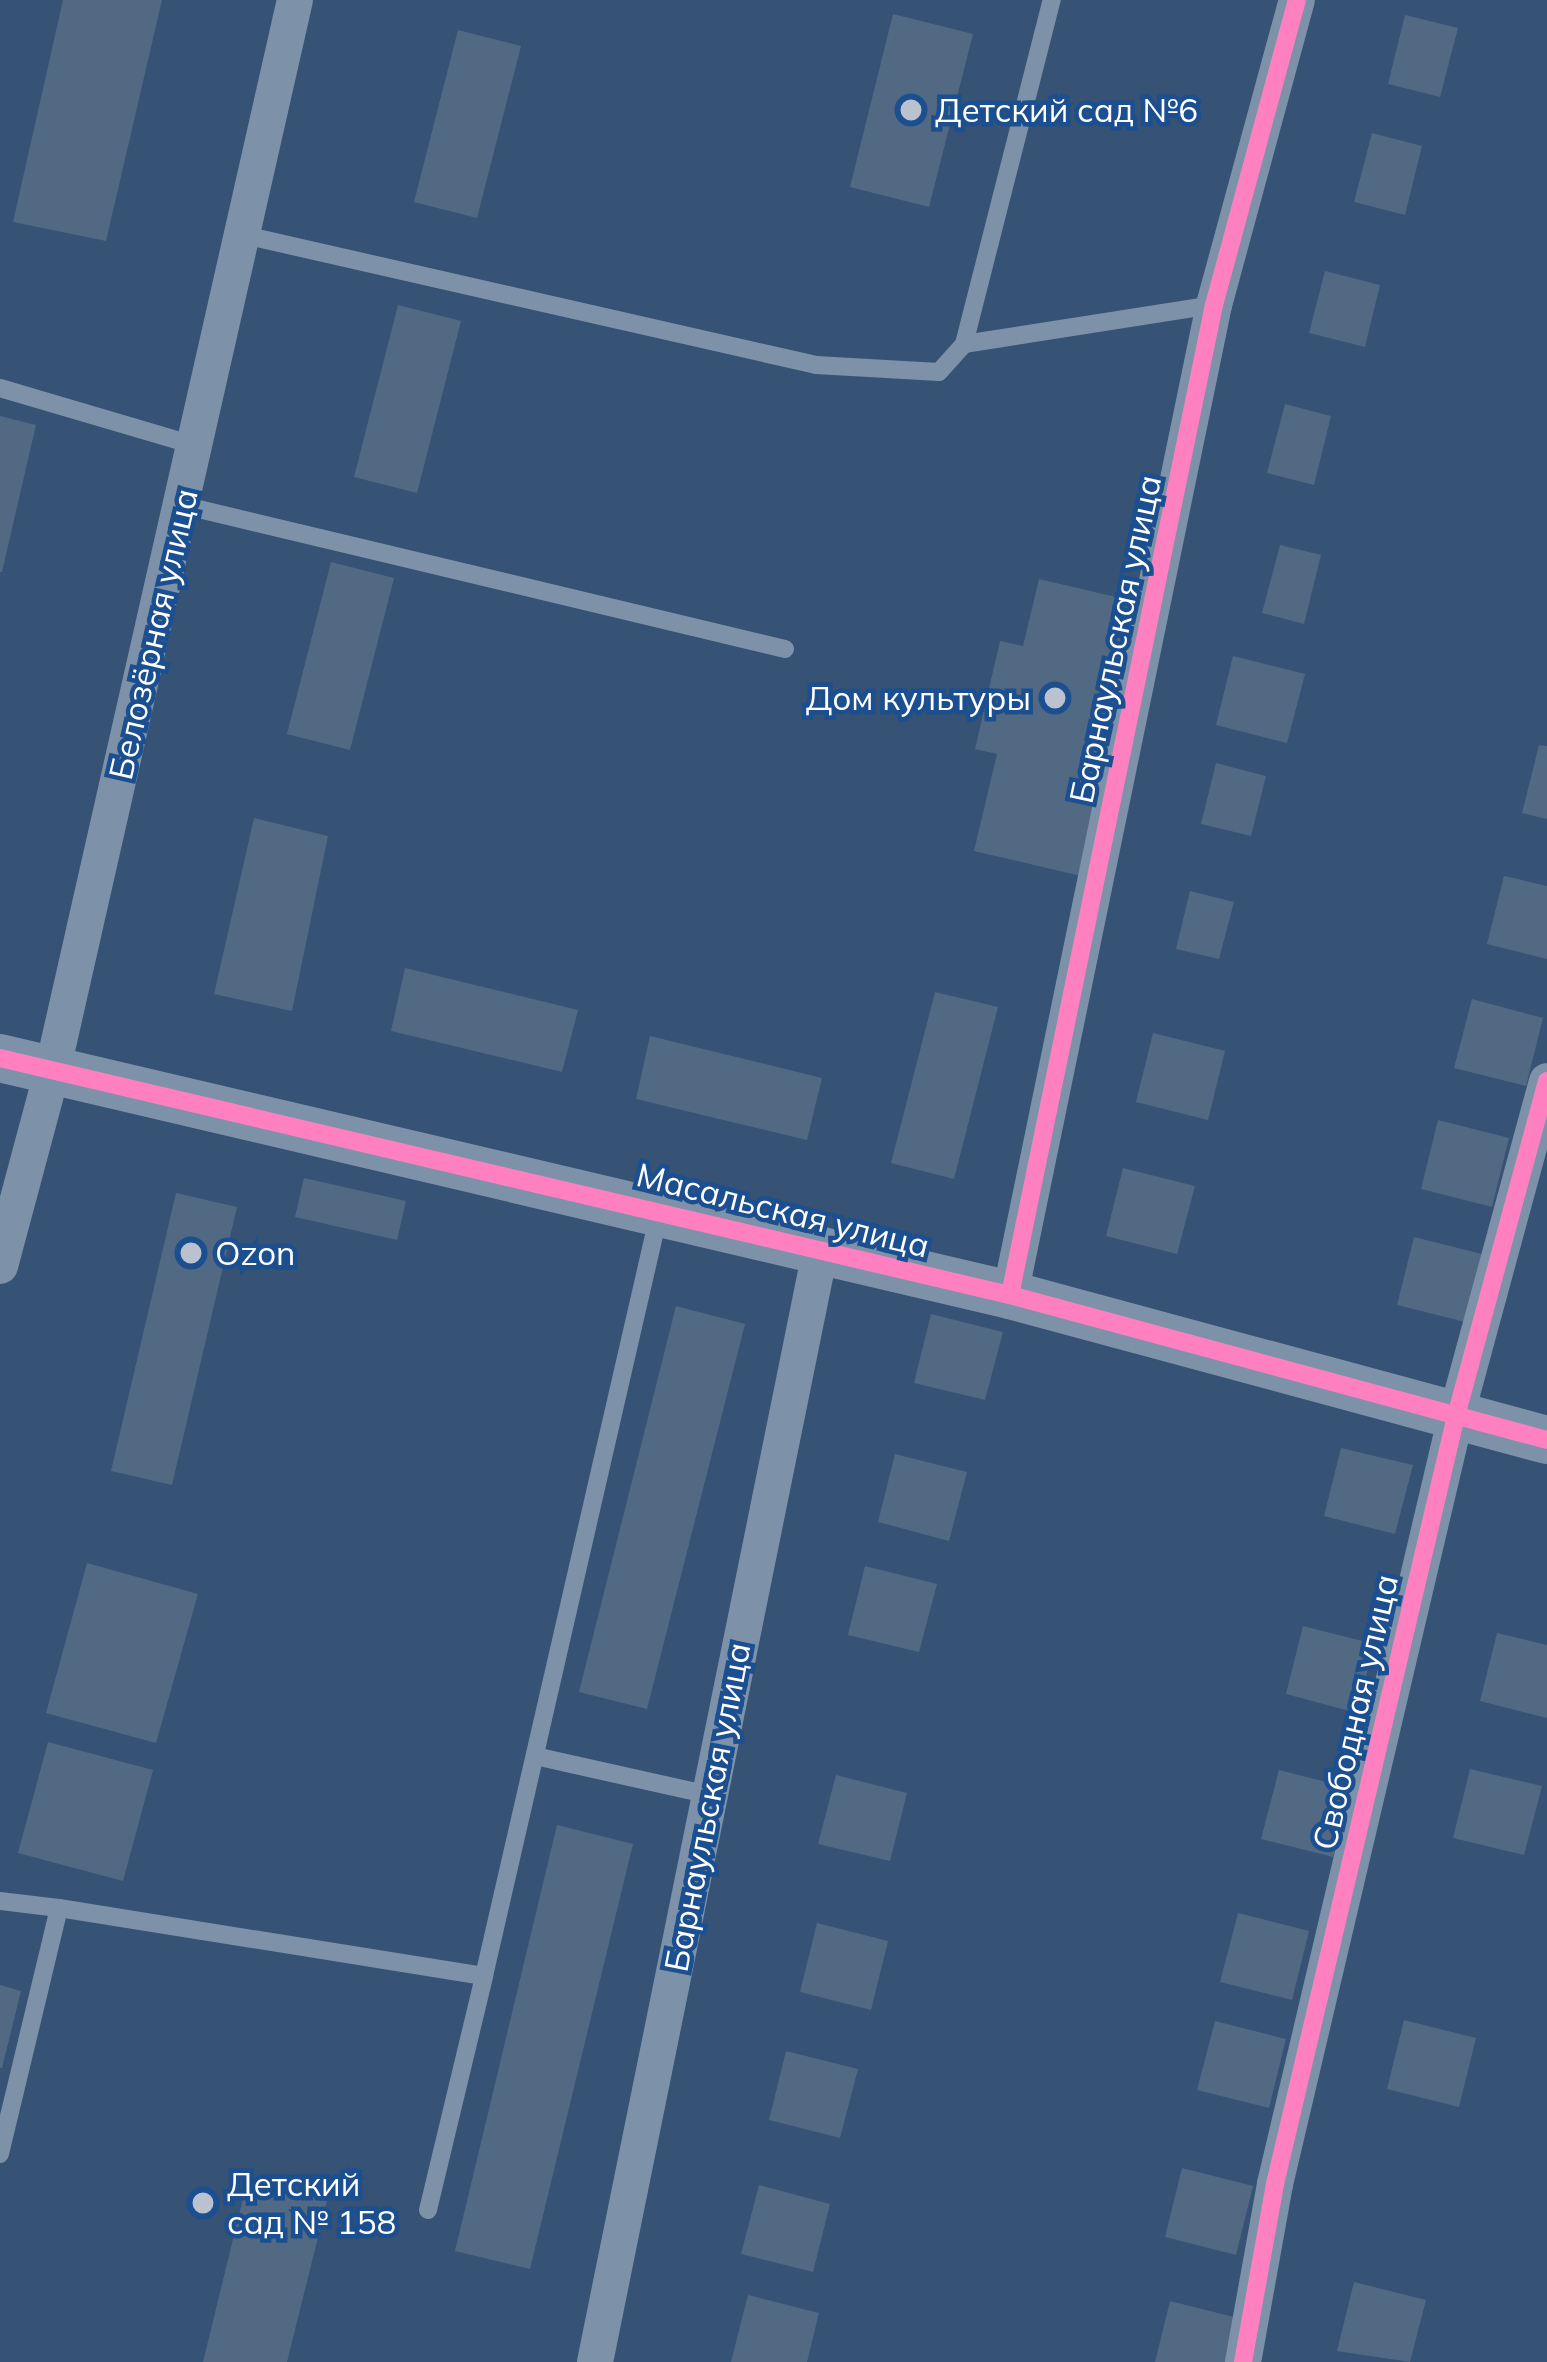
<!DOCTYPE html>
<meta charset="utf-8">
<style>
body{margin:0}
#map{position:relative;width:1547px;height:2362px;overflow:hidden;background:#365274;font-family:Mulish,sans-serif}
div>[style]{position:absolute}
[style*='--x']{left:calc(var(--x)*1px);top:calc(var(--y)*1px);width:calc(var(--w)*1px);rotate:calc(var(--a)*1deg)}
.building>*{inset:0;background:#526984}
.service>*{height:18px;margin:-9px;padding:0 9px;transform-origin:9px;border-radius:9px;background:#7d92a8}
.minor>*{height:36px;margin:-18px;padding:0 18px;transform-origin:18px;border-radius:18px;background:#7d92a8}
.tertiary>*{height:48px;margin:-24px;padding:0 24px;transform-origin:24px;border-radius:24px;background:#7d92a8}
.cycleway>*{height:18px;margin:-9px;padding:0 9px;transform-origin:9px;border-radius:9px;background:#ff80c0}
.dots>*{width:33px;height:33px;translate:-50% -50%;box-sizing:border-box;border:6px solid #1b4f8f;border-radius:50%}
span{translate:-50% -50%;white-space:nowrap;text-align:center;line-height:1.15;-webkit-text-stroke:9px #1b4f8f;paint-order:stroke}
.poi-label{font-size:33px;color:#fff}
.left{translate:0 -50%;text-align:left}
.right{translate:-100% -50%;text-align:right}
.street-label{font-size:33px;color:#fff}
</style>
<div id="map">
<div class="building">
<i style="clip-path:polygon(63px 0,162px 0,106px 241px,13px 222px)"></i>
<i style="clip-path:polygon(893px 14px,973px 34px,929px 207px,850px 187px)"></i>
<i style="clip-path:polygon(1405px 15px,1458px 28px,1440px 97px,1388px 84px)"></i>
<i style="clip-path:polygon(458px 30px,521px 46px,477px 218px,414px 202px)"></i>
<i style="clip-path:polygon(1372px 133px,1422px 146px,1405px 215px,1354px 202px)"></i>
<i style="clip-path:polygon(1325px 271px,1380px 285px,1365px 347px,1309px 333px)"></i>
<i style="clip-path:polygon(398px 305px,461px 321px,417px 493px,354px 477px)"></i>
<i style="clip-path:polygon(1285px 404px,1331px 416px,1314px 485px,1267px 473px)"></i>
<i style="clip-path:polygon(0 416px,36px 425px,2px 572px,0 572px)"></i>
<i style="clip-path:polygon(1280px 545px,1321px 555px,1304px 624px,1262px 613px)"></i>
<i style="clip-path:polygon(331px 562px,394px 578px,350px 750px,287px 734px)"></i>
<i style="clip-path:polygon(1039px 579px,1146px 604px,1081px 876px,974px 851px,997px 754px,975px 749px,1000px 641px,1023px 646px)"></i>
<i style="clip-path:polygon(1233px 656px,1305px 674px,1287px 743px,1216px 725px)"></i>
<i style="clip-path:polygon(1539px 745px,1547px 746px,1547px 819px,1522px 813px)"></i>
<i style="clip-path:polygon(1216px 763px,1266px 776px,1251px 836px,1201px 824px)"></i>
<i style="clip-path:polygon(254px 818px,328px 836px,292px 1011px,214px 994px)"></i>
<i style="clip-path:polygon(1504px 876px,1547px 886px,1547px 959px,1487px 944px)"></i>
<i style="clip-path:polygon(1190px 891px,1234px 902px,1219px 959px,1176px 949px)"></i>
<i style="clip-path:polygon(405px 968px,578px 1010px,562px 1072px,391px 1031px)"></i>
<i style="clip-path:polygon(935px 992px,998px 1007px,954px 1179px,891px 1163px)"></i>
<i style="clip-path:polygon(1472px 999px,1543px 1018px,1526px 1086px,1454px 1068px)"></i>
<i style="clip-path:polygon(1153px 1033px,1225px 1051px,1208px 1120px,1136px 1102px)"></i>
<i style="clip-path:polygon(650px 1036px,822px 1078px,807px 1140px,636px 1099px)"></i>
<i style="clip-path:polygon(1438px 1120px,1509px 1138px,1492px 1207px,1421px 1189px)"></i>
<i style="clip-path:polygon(1123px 1168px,1195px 1186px,1177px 1254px,1106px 1236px)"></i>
<i style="clip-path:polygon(304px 1178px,406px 1201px,397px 1240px,295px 1217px)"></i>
<i style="clip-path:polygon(176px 1193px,237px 1207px,172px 1485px,111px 1471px)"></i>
<i style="clip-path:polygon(1414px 1237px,1486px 1255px,1469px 1323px,1397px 1305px)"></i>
<i style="clip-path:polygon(676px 1306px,745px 1324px,647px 1709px,579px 1692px)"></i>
<i style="clip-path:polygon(931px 1314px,1003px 1332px,985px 1400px,914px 1383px)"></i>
<i style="clip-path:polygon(1341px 1448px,1413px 1465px,1395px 1534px,1324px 1516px)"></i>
<i style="clip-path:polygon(895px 1454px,967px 1472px,949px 1541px,878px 1522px)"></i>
<i style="clip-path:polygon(87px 1563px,198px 1594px,156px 1743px,46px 1713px)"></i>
<i style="clip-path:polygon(865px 1566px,937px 1584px,919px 1652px,848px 1635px)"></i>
<i style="clip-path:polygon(1303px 1626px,1374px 1644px,1357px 1713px,1286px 1694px)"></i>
<i style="clip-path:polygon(1497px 1633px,1547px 1645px,1547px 1718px,1480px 1701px)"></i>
<i style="clip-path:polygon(48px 1742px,153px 1770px,123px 1881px,18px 1853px)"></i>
<i style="clip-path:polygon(1470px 1769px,1542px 1786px,1524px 1855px,1453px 1838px)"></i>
<i style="clip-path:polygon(1279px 1770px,1350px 1788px,1333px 1857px,1261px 1839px)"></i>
<i style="clip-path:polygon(836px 1775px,907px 1793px,890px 1861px,818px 1844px)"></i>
<i style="clip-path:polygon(557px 1825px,633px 1844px,530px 2269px,455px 2251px)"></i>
<i style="clip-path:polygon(1238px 1913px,1309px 1931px,1292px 2000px,1220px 1982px)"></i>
<i style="clip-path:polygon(817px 1923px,888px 1941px,871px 2010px,800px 1992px)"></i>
<i style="clip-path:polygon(0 1985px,21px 1991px,2px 2068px,0 2068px)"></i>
<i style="clip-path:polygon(1404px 2020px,1476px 2038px,1459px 2107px,1387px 2089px)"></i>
<i style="clip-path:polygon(1215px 2021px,1286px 2039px,1269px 2108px,1197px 2090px)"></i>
<i style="clip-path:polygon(786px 2051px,858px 2069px,840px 2138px,769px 2120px)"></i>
<i style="clip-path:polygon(1182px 2168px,1253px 2186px,1236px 2255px,1165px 2237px)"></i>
<i style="clip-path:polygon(248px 2178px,328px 2197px,287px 2362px,203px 2362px)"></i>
<i style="clip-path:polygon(759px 2185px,830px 2204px,813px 2272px,741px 2254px)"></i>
<i style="clip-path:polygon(1354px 2282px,1426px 2300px,1410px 2362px,1337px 2351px)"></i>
<i style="clip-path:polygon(748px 2295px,819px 2313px,807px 2362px,731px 2362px)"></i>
<i style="clip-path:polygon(1170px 2301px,1242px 2319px,1231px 2362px,1155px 2362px)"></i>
</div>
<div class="service">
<i style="--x:244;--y:235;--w:587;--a:12.8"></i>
<i style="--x:816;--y:365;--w:123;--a:3.3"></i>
<i style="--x:939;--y:372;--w:38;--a:-48"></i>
<i style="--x:964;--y:344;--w:355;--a:-75.7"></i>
<i style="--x:964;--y:344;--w:253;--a:-8.9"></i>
<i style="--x:0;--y:388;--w:205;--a:16.4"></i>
<i style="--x:182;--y:505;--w:620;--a:13.43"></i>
<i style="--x:535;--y:1756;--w:178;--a:12.6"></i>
<i style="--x:0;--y:1901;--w:59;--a:6.8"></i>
<i style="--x:59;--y:1908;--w:253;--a:103.5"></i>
<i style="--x:59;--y:1908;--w:430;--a:9.1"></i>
<i style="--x:484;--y:1976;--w:782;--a:-77.07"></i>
<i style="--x:428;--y:2210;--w:241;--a:-76.5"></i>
</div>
<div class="minor">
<i style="--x:0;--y:1266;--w:201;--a:-75"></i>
<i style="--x:52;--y:1072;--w:1099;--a:-77.23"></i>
<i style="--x:1010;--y:1295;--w:1011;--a:-78.36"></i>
<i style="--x:1214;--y:305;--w:316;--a:-74.8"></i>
<i style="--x:595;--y:2362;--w:1133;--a:-78.54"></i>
<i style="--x:1243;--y:2362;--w:181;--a:-79.8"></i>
<i style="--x:1275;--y:2184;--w:789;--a:-76.74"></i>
<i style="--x:1456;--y:1416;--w:347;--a:-74.8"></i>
</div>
<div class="tertiary">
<i style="--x:0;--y:1058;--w:1037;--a:13.21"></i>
<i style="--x:1010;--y:1295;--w:556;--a:15.11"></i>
</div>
<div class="cycleway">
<i style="--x:0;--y:1058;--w:1037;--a:13.21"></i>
<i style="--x:1010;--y:1295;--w:556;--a:15.11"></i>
<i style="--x:1010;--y:1295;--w:1011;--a:-78.36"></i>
<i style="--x:1214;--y:305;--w:316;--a:-74.8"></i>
<i style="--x:1243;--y:2362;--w:181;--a:-79.8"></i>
<i style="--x:1275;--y:2184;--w:789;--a:-76.74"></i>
<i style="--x:1456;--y:1416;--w:347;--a:-74.8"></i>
</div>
<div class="dots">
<i style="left:911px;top:110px;background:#b9c2ce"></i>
<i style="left:1055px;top:698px;background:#b9c2ce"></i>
<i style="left:191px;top:1253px;background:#b9c2ce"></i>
<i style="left:203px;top:2203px;background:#b9c2ce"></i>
</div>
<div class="poi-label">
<span class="left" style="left:935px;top:110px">Детский сад №6</span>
<span class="right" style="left:1031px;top:698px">Дом культуры</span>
<span class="left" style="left:215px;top:1253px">Ozon</span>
<span class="left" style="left:227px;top:2203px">Детский<br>сад № 158</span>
</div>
<div class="street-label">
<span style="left:153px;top:634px;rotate:-77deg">Белозёрная улица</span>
<span style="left:1115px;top:639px;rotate:-78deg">Барнаульская улица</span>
<span style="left:783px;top:1210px;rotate:14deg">Масальская улица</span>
<span style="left:1355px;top:1712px;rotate:-77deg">Свободная улица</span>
<span style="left:707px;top:1807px;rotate:-79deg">Барнаульская улица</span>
</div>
</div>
